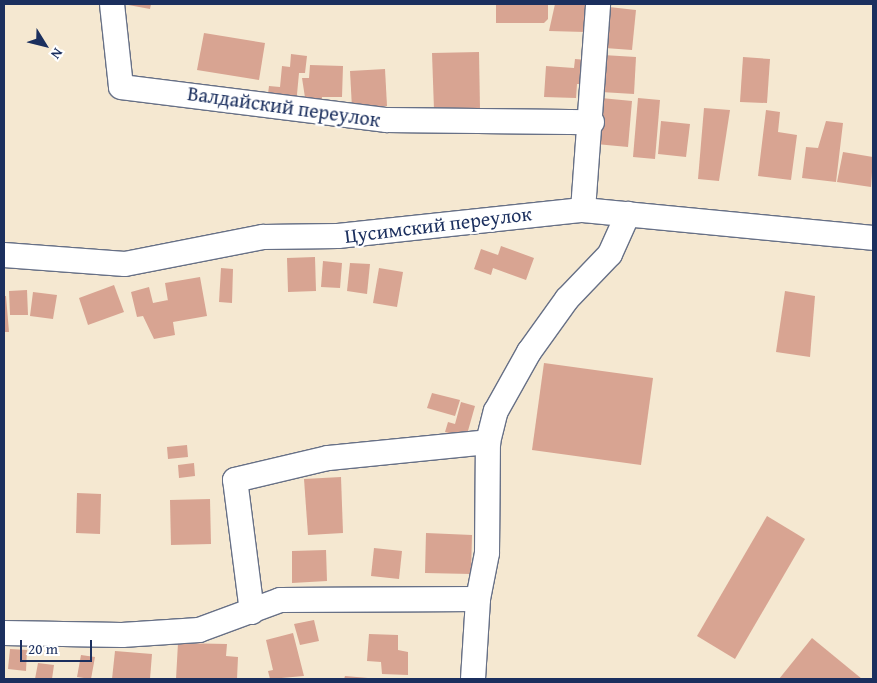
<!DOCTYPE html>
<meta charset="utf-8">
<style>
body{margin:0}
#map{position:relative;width:877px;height:683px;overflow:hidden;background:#f5e8d1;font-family:"Gentium Book Plus",serif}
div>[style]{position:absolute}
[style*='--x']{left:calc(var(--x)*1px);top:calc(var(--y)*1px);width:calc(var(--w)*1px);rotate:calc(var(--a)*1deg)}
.building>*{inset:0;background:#d8a492}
.roads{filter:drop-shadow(1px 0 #677086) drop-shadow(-1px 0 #677086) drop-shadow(0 1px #677086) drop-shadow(0 -1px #677086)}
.street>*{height:24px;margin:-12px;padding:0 12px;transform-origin:12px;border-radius:12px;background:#fff}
span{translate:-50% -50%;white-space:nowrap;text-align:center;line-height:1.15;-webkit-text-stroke:4.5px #fff;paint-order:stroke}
.street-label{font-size:20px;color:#1b2f5e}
.frame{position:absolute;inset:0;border:5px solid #1b2f5e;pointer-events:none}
.north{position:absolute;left:20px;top:20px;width:50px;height:50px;-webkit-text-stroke:4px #fff;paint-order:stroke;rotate:126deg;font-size:14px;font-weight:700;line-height:20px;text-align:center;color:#1b2f5e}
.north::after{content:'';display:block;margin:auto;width:18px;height:22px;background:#1b2f5e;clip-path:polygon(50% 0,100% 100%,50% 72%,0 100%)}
.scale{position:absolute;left:20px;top:640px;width:72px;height:22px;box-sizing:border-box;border:2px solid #1b2f5e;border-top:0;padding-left:6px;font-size:15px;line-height:18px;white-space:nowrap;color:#1b2f5e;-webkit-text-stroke:4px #fff;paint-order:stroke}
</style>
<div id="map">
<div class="building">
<i style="clip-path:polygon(123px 4px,151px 4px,150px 9px)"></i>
<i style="clip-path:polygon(496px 4px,548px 4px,548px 19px,544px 23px,496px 23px)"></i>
<i style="clip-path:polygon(555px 4px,585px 4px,585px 32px,549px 31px)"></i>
<i style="clip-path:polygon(609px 7px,636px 10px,632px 50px,605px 48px)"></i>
<i style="clip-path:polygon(204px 33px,265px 43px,259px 80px,197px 70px)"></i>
<i style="clip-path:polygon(479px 52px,480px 109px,434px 110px,432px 53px)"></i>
<i style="clip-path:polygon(291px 54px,307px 56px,305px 73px,299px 73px,296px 105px,267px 102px,269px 86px,280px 87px,282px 66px,290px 67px)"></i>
<i style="clip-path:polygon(603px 55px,636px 57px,634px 94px,601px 92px)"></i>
<i style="clip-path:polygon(743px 57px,770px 59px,767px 103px,740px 102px)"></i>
<i style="clip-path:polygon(575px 59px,587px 60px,586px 84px,577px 84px,576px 98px,544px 97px,546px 66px,574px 68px)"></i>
<i style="clip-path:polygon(310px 65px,343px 66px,342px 97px,322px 97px,321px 105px,306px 104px,302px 78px,309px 78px)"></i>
<i style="clip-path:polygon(385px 69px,387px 106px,352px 108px,350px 71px)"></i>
<i style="clip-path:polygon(601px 98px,632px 101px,628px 147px,596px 144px)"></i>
<i style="clip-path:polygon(638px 98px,660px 100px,655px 159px,633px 157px)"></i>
<i style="clip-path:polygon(704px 108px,730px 110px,719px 181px,698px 179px)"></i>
<i style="clip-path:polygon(766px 110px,780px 112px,778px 132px,797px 135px,791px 180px,758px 176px)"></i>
<i style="clip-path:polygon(661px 121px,690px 124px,686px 157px,658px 154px)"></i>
<i style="clip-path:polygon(826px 121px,843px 123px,836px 182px,802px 178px,806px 147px,818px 148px)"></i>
<i style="clip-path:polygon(843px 152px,873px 157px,871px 187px,837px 182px)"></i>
<i style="clip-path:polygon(501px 246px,534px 258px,526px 280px,493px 268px,491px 275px,474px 269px,481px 249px,498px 255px)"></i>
<i style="clip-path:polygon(315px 257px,316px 291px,288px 292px,287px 258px)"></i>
<i style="clip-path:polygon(323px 261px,342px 263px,340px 288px,321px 287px)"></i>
<i style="clip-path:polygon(350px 263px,370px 264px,367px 294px,347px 291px)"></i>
<i style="clip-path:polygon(221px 268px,233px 269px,232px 303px,219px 302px)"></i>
<i style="clip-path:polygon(379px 268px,403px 272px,397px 307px,373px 303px)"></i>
<i style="clip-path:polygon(200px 277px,207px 316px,173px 322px,175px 335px,154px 339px,143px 316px,137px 317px,131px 292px,149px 287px,153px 303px,168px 300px,169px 307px,165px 283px)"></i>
<i style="clip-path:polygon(114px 285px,124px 312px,88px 325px,79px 298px)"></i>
<i style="clip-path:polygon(27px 290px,28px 315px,10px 315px,9px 291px)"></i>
<i style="clip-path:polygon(785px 291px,815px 296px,810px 357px,776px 352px)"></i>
<i style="clip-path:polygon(33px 292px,57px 295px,53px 319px,30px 316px)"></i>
<i style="clip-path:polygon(4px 296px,6px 296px,9px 332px,4px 332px)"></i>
<i style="clip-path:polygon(544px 363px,653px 378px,641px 465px,532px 450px)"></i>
<i style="clip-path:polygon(432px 393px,460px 400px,455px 416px,427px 408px)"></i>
<i style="clip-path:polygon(461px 402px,475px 406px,466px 438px,445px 432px,448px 422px,455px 424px)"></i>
<i style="clip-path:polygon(187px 445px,188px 457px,168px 459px,167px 447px)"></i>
<i style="clip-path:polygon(194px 463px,195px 476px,179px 478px,178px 465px)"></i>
<i style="clip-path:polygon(341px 477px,343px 533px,308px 535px,304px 479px)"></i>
<i style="clip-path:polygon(77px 493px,101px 494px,100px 534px,76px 533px)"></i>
<i style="clip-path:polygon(210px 499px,211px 544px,171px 545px,170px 500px)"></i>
<i style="clip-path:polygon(767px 516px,805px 539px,735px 659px,697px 636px)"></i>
<i style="clip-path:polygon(426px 533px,472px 535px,471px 574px,425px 573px)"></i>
<i style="clip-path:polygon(374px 548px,402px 551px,399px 579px,371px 576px)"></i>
<i style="clip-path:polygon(326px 550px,327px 581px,292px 583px,292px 551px)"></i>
<i style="clip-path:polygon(314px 620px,319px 641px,300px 645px,294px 624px)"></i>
<i style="clip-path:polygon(293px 633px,304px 676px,270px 679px,268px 671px,273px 670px,266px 640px)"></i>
<i style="clip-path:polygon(369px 634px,398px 635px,398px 650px,408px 652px,408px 675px,382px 674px,381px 662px,367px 661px)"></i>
<i style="clip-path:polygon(812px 638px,862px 679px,779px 679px)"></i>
<i style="clip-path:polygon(178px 643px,227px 644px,226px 656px,238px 657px,237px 679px,176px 679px)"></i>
<i style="clip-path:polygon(10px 649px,27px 650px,26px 671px,8px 669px)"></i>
<i style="clip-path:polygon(115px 651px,152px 654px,150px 679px,112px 679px)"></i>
<i style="clip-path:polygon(81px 655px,95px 657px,91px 679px,77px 677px)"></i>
<i style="clip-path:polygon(38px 663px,54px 665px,52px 679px,35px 679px)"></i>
<i style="clip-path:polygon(345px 676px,368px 678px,368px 679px,344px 679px)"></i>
</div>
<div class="roads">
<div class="street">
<i style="--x:112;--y:4;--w:83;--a:83.8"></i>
<i style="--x:121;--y:87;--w:268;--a:7.1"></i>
<i style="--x:387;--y:120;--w:205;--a:0.6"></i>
<i style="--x:583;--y:210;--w:207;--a:-85.8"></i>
<i style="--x:4;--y:255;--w:121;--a:4.3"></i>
<i style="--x:125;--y:264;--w:141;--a:-11.1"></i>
<i style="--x:263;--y:237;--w:75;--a:-0.8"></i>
<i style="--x:338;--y:236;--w:246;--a:-6.1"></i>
<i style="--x:583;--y:210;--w:291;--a:5.5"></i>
<i style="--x:252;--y:612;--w:133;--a:-97.3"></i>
<i style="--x:235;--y:480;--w:96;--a:-13.3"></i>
<i style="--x:328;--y:458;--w:161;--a:-5.7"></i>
<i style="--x:4;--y:633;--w:118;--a:1"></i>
<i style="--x:122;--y:635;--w:77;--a:-3.7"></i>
<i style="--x:199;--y:630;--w:86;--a:-20.3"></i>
<i style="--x:280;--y:600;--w:198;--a:-0.3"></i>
<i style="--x:473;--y:679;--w:80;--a:-86.4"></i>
<i style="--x:478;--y:599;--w:47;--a:-78.9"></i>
<i style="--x:487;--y:553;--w:111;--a:-89.5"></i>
<i style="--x:488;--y:442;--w:32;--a:-76"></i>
<i style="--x:496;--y:411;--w:68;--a:-60.8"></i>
<i style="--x:529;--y:352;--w:65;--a:-54.4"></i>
<i style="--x:567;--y:299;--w:62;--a:-46.3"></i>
<i style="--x:610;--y:254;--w:44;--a:-65.8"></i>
</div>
</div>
<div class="street-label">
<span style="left:284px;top:106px;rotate:8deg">Валдайский переулок</span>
<span style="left:438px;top:224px;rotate:-7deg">Цусимский переулок</span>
</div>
<div class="frame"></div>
<div class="north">N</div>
<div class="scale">20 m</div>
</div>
